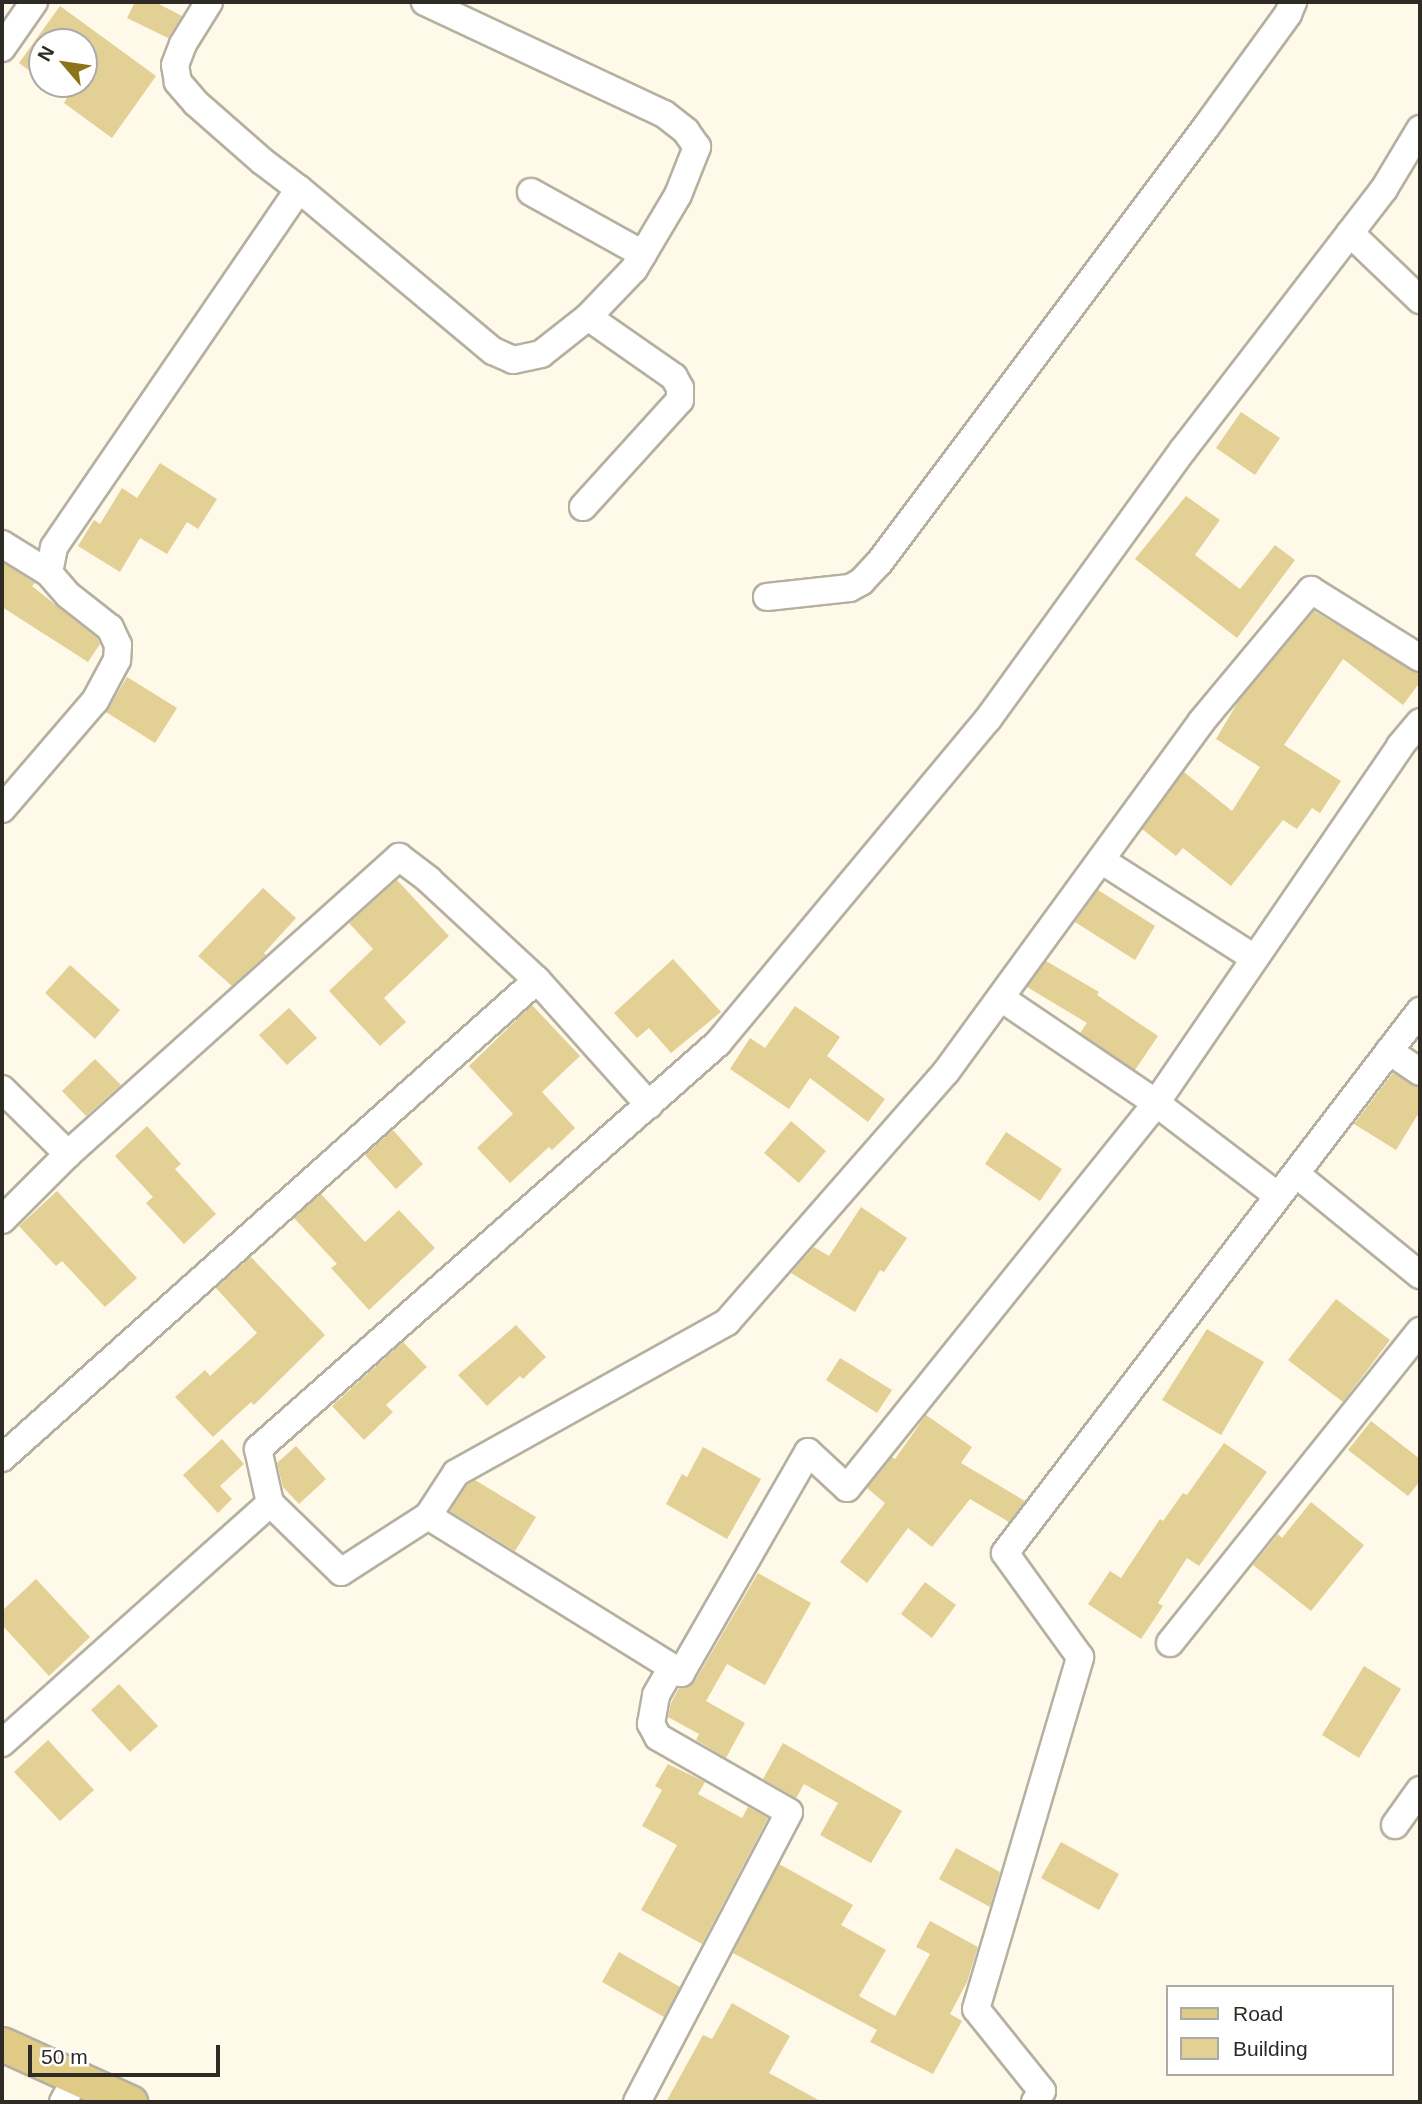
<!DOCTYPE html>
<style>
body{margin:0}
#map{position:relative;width:1422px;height:2104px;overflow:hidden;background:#fef9e8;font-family:Arial,sans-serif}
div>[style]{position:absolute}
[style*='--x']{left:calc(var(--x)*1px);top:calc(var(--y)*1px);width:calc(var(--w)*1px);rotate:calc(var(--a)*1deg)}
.building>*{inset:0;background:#e3d095}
.roads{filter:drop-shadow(2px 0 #b5b0a0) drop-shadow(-2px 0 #b5b0a0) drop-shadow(0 2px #b5b0a0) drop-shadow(0 -2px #b5b0a0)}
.minor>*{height:26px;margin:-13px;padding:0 13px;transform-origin:13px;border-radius:13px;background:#fff}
.major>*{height:33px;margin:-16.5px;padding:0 16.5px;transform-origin:16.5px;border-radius:16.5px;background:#dfcb85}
span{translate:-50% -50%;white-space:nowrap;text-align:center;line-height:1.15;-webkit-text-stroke:6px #fff;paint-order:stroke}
.frame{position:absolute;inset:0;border:4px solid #2d2b24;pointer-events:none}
.legend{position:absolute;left:1166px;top:1985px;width:228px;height:91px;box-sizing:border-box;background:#fff;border:2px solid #abaaa7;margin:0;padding:9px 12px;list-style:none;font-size:21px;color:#2d2b24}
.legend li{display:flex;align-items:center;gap:14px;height:35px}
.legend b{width:35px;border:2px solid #abaaa7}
.north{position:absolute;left:28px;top:28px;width:70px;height:70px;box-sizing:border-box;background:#fff;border:2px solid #abaaa7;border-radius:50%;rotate:299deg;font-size:19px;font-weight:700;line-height:28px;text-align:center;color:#2d2b24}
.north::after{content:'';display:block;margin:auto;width:24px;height:32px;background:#8d7418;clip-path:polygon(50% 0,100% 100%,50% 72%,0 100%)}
.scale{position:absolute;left:28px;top:2045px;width:192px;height:32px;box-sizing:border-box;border:4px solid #2d2b24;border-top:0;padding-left:9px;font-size:21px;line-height:24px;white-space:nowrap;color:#2d2b24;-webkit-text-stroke:5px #fff;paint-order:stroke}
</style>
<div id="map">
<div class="building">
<i style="clip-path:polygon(135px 2px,155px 2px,182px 16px,168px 38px,127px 18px)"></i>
<i style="clip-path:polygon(60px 6px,156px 76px,112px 138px,64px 103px,67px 98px,48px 84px,84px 84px,84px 76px,96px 59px,84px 51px,84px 42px,42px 42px,42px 80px,19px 63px)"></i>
<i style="clip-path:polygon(1241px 412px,1280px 438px,1255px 475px,1216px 448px)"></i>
<i style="clip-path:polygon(160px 463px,217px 499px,198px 529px,187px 522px,167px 554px,140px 538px,120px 572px,78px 546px,94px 520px,100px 524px,122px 488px,137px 498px)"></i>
<i style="clip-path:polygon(1186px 496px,1220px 520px,1195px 555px,1240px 589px,1275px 545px,1295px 560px,1237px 638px,1135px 559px)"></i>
<i style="clip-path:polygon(2px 562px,35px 583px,32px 586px,97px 638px,100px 644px,88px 662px,2px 607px)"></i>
<i style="clip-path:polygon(1314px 611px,1420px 674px,1420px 682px,1403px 705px,1343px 659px,1284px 745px,1341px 781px,1320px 813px,1312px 808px,1297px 829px,1283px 820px,1231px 886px,1183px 848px,1176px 856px,1142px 829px,1184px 772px,1232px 811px,1260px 767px,1216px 739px,1239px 700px)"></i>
<i style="clip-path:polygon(127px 677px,177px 708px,155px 743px,106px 712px)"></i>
<i style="clip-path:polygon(397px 880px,449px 936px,384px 998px,406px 1022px,380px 1046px,329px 991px,373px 949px,349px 923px)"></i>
<i style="clip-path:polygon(263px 888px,296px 918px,264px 953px,266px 955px,232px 986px,198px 956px)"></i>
<i style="clip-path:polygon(1098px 890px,1155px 926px,1135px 960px,1075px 922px)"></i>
<i style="clip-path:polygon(673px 959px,721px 1012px,671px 1053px,649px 1028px,637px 1038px,614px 1013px)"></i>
<i style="clip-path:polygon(1046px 961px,1099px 992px,1097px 995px,1158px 1036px,1135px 1070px,1080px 1033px,1087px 1023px,1027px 987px)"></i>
<i style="clip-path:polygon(70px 965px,120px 1010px,95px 1039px,45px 993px)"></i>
<i style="clip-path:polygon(532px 1005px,580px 1056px,542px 1092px,575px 1128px,552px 1150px,549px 1147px,510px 1183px,477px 1148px,513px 1114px,469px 1066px)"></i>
<i style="clip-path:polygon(795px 1006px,840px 1037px,827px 1056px,885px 1099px,868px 1122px,810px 1078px,789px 1109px,730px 1069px,750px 1038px,765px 1048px)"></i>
<i style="clip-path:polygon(289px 1008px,317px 1038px,287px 1065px,259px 1035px)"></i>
<i style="clip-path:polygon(95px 1059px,121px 1085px,86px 1116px,62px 1091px)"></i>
<i style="clip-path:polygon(1393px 1073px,1420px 1088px,1420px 1111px,1396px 1150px,1354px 1124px)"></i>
<i style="clip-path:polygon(791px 1121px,826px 1151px,799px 1183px,764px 1153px)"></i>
<i style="clip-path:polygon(147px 1126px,181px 1164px,175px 1169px,216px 1214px,184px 1244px,146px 1203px,153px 1197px,115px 1156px)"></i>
<i style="clip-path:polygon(393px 1130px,423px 1164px,396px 1189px,365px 1155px)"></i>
<i style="clip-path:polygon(1006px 1132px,1062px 1169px,1040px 1201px,985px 1164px)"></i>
<i style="clip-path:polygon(57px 1191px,137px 1278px,105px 1307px,62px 1261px,56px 1266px,19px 1226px)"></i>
<i style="clip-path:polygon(321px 1194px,365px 1242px,399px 1210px,435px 1248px,369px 1310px,331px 1268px,337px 1264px,294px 1218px)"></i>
<i style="clip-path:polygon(861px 1207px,907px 1238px,884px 1272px,880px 1270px,855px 1312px,791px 1273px,814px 1247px,829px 1256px)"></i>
<i style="clip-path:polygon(251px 1257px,325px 1335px,254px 1405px,251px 1402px,213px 1437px,175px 1397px,205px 1370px,210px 1376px,257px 1333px,216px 1288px)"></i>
<i style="clip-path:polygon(1336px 1299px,1390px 1340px,1343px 1402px,1288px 1360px)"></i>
<i style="clip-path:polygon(516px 1325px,546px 1357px,523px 1379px,520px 1376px,487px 1406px,458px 1375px)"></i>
<i style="clip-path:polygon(1207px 1329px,1264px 1362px,1221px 1435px,1162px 1400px)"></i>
<i style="clip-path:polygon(403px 1342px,427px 1367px,386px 1405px,393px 1412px,364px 1440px,332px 1406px)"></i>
<i style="clip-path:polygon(840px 1358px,892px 1390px,877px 1413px,826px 1380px)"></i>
<i style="clip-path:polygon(926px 1415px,972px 1447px,961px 1463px,1025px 1501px,1009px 1522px,970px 1499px,932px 1547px,908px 1528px,867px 1583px,840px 1562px,885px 1503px,867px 1488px,892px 1457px,895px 1459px)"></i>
<i style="clip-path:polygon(1371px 1421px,1420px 1459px,1420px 1481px,1408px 1496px,1348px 1450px)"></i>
<i style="clip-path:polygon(222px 1439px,244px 1464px,220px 1486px,232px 1499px,218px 1513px,183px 1475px)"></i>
<i style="clip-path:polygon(1224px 1443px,1267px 1472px,1199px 1566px,1187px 1558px,1158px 1603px,1163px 1606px,1141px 1639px,1088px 1604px,1110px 1571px,1121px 1578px,1160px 1519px,1163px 1521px,1183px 1493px,1187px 1495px)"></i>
<i style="clip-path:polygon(296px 1446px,326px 1479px,299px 1504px,283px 1487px,277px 1463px)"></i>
<i style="clip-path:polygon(703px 1447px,761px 1479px,727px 1539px,666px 1504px,682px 1474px,687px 1477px)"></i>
<i style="clip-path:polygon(475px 1480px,536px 1517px,515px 1551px,450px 1511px,467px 1485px)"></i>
<i style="clip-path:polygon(1311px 1502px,1364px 1545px,1311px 1611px,1253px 1565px,1278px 1534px,1282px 1538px)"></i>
<i style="clip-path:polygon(758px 1573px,811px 1603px,765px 1685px,727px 1664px,706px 1701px,745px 1723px,726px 1758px,696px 1740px,699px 1734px,668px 1717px,671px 1703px,679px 1688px,688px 1687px,695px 1681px)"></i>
<i style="clip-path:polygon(36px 1579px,90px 1637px,49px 1676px,2px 1625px,2px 1611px)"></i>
<i style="clip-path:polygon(925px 1582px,956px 1605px,932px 1638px,901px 1614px)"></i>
<i style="clip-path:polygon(1364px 1666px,1401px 1689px,1359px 1758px,1322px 1735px)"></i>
<i style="clip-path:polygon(119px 1684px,158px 1726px,130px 1752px,91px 1710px)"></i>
<i style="clip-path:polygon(48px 1740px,94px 1790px,60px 1821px,14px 1772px)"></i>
<i style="clip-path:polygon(783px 1743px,902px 1811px,871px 1863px,820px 1835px,838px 1803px,804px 1784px,796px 1798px,763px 1779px)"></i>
<i style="clip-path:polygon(668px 1764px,705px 1782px,698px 1794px,742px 1818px,748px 1807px,768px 1818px,702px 1944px,641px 1910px,677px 1845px,642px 1826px,662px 1790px,655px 1786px)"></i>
<i style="clip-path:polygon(1061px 1842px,1119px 1874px,1099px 1910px,1041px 1878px)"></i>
<i style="clip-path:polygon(956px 1848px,1000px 1872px,990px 1907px,939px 1879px)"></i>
<i style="clip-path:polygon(779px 1864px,853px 1905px,841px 1925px,886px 1950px,859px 1996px,895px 2016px,930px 1954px,916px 1947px,930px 1921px,978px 1947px,967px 1982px,950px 2014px,962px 2021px,933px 2074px,870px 2042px,877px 2030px,733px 1953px)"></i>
<i style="clip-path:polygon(619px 1952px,680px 1987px,664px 2017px,602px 1982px)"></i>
<i style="clip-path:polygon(732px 2003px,790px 2036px,769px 2073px,822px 2102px,666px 2102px,703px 2035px,712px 2039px)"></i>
</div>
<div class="roads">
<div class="minor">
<i style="--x:2;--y:48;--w:56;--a:-55.2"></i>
<i style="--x:299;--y:189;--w:253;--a:39.9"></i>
<i style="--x:493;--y:351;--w:22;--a:24"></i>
<i style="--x:513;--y:360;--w:29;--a:-12"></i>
<i style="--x:541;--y:354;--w:60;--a:-38.2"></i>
<i style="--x:588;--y:317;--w:66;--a:-46.2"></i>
<i style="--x:634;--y:269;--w:86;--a:-59.3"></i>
<i style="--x:678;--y:195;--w:52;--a:-68.4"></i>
<i style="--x:697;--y:147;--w:19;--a:-125"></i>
<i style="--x:686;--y:131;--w:28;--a:-142"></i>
<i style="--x:664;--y:114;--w:264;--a:-154.9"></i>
<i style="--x:531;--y:192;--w:128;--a:29"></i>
<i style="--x:1350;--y:233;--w:97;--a:43.7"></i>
<i style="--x:583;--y:507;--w:144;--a:-47.8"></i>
<i style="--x:680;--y:400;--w:12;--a:-90"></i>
<i style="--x:680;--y:388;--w:13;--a:-119"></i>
<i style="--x:674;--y:377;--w:105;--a:-145.1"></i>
<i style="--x:2;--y:544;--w:55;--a:31.7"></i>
<i style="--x:767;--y:597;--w:83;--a:-6.2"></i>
<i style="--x:850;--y:588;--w:13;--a:-29"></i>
<i style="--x:861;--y:582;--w:26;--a:-47"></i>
<i style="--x:879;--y:563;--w:545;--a:-53.13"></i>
<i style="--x:1206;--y:127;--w:140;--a:-54"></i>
<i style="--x:1288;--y:14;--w:13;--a:-67"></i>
<i style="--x:2;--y:809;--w:143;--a:-49.3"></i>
<i style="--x:95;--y:701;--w:47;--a:-61.8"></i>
<i style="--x:117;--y:660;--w:15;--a:-86"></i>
<i style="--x:118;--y:645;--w:19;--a:-115"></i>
<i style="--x:110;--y:628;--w:53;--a:-141.8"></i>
<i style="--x:68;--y:595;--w:29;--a:-131"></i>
<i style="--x:49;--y:573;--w:26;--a:-79"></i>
<i style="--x:54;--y:547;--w:434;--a:-55.6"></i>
<i style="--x:299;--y:189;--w:46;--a:-142.9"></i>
<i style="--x:262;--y:161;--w:88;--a:-138.7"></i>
<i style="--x:196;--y:103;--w:28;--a:-131"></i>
<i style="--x:178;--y:82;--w:17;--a:-100"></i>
<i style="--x:175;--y:65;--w:22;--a:-69"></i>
<i style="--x:183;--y:44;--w:49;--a:-58.2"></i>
<i style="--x:1101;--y:860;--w:182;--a:32.6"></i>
<i style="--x:1001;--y:998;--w:187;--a:34.1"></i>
<i style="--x:1156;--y:1103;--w:153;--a:37.3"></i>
<i style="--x:1389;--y:1051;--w:37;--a:34"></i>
<i style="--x:2;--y:1089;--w:93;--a:44.6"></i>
<i style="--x:1296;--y:1174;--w:160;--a:39.2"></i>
<i style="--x:2;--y:1220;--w:93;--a:-45"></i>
<i style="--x:68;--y:1154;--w:445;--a:-41.9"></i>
<i style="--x:399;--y:857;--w:38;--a:37"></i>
<i style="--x:429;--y:880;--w:147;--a:42.8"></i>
<i style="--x:537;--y:980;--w:168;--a:48.1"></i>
<i style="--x:2;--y:1458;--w:717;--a:-41.78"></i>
<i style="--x:270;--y:1503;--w:99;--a:44.2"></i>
<i style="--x:341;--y:1572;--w:103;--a:-32.8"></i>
<i style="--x:428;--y:1516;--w:298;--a:31.8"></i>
<i style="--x:681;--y:1673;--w:255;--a:-60.1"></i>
<i style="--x:808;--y:1452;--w:53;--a:42.7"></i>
<i style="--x:847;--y:1488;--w:494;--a:-51.2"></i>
<i style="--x:1156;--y:1103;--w:432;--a:-55.6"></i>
<i style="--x:1400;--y:746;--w:31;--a:-50"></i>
<i style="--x:428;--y:1516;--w:51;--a:-56.9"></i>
<i style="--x:456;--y:1473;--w:310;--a:-29.1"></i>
<i style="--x:727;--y:1322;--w:332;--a:-48.8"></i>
<i style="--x:946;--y:1072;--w:433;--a:-53.9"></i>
<i style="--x:1201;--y:722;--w:172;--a:-50.2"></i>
<i style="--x:1311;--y:590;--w:128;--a:32"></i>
<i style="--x:1170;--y:1643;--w:400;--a:-51.3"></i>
<i style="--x:2;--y:1743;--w:360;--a:-41.8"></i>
<i style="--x:270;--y:1503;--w:55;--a:-102.5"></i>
<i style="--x:258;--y:1449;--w:614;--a:-41.43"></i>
<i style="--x:718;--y:1043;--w:422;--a:-50.2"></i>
<i style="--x:988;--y:719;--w:332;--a:-54.1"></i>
<i style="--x:1183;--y:450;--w:329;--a:-52.4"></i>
<i style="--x:1384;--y:189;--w:70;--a:-59"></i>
<i style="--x:1395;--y:1825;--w:43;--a:-54.5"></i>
<i style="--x:63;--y:2102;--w:29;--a:-61"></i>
<i style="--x:637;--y:2102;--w:327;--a:-62.3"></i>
<i style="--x:789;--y:1812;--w:151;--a:-150.2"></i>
<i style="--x:658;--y:1737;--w:15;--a:-118"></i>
<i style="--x:651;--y:1724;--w:29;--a:-80"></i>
<i style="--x:656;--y:1695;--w:32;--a:-60"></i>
<i style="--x:1035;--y:2102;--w:13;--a:-58"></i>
<i style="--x:1042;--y:2091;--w:105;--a:-128.8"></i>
<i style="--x:976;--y:2009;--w:367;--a:-73.5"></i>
<i style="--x:1080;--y:1657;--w:128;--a:-125.8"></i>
<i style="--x:1005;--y:1553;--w:683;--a:-52.56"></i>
</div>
<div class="major">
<i style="--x:2;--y:2044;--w:141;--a:24.4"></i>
</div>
</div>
<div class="frame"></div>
<ul class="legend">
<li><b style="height:9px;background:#dfcb85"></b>Road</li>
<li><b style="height:19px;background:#e3d095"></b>Building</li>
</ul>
<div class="north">N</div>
<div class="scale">50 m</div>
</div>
